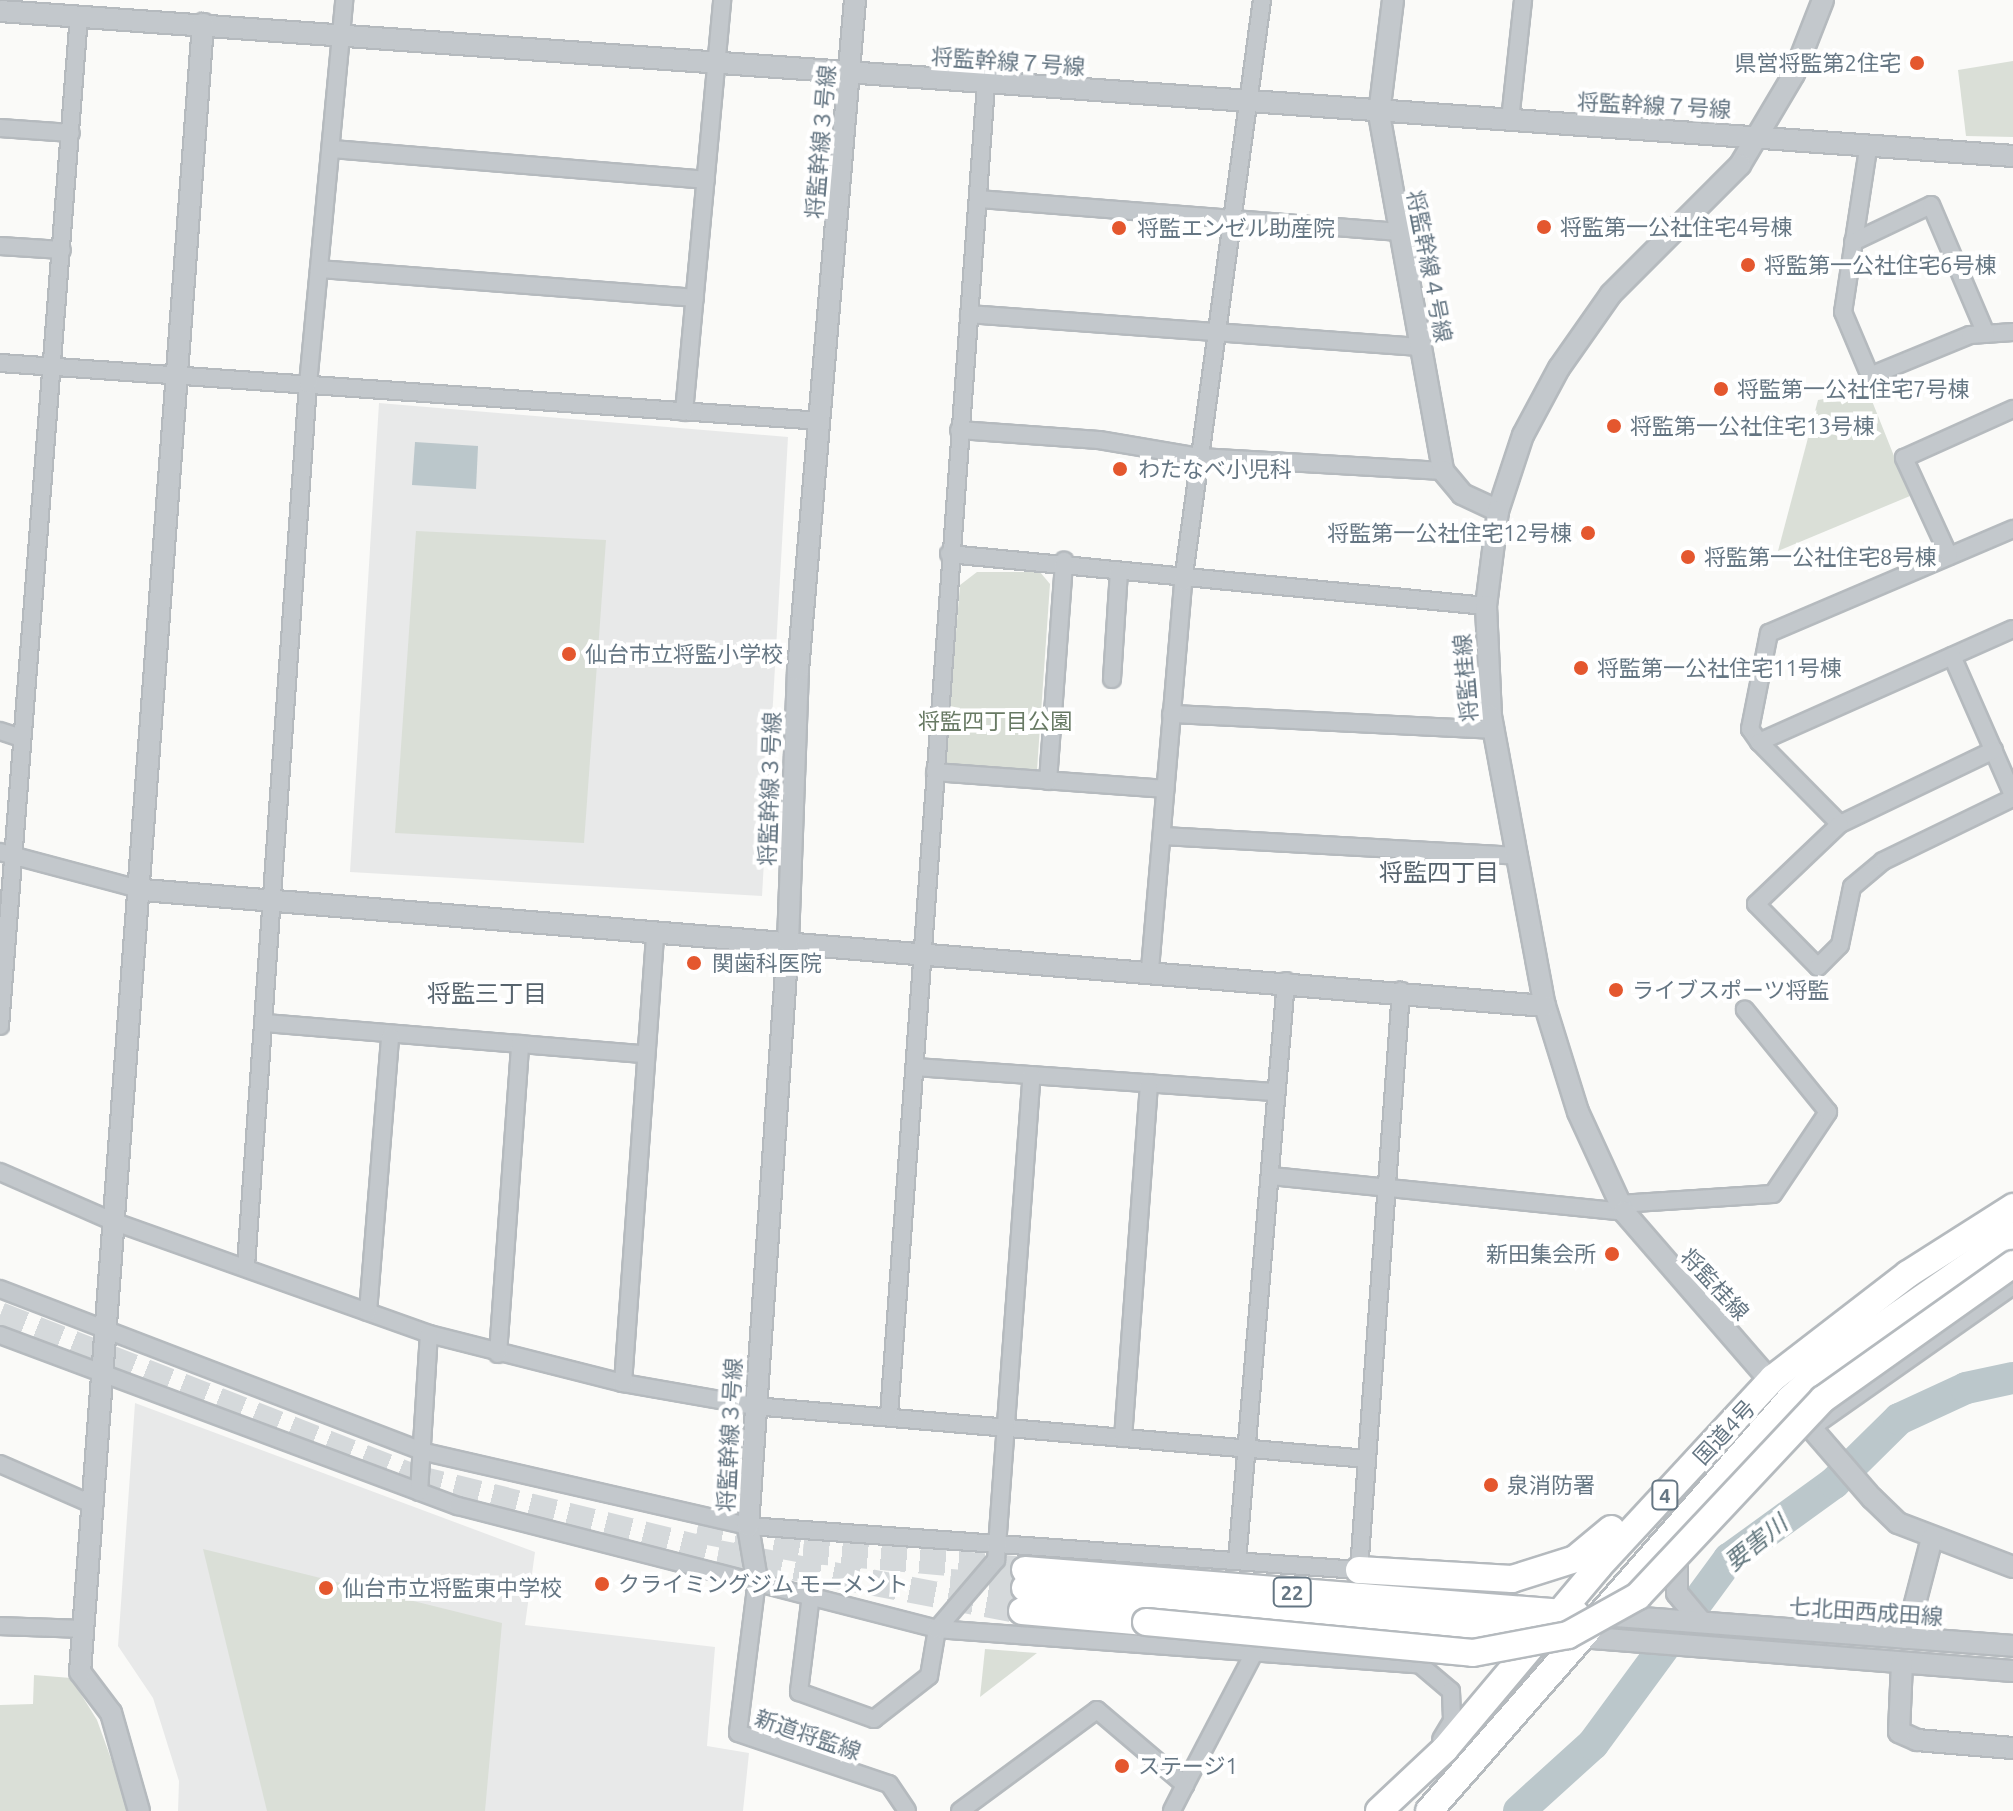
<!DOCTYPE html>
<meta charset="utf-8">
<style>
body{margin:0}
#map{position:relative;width:2013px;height:1811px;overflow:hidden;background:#fafaf8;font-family:Ubuntu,"Noto Sans JP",sans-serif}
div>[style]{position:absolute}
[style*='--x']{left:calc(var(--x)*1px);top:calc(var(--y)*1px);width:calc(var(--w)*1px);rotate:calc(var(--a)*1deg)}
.built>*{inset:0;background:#e8e9e9}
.green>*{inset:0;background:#dadfd7}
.water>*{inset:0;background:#bbc7cb}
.river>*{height:32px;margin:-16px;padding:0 16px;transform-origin:16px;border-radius:16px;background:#bbc7cb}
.primary-tunnel>*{height:26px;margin-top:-13px;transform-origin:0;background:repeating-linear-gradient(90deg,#d5d9db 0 26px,transparent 0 39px)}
.roads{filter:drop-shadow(2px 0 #b5babe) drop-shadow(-2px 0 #b5babe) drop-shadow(0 2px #b5babe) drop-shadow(0 -2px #b5babe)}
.minor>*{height:16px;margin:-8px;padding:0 8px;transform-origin:8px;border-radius:8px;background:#c3c8cc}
.tertiary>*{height:20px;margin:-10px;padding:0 10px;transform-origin:10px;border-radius:10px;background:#c3c8cc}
.primary>*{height:26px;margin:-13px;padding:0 13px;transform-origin:13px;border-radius:13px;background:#fff}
.trunk>*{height:26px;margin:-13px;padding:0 13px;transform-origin:13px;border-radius:13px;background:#fff}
.bridges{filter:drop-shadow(2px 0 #b5babe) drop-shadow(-2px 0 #b5babe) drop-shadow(0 2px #b5babe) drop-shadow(0 -2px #b5babe)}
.primary-bridge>*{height:26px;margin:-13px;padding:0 13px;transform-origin:13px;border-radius:13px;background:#fff}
.dots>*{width:22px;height:22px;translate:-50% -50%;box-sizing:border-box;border:4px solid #fff;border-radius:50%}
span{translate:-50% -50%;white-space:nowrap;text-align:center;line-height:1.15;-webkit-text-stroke:8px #fff;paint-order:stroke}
.shield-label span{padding:2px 6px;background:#fff;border:2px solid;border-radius:6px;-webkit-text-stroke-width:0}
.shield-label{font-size:20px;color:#657683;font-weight:700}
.street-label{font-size:22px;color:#657683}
.poi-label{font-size:22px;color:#657683}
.right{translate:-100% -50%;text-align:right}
.left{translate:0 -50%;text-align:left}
.park-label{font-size:22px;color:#687a64}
.neighbourhood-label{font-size:24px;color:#57646e}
.water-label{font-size:24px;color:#60757c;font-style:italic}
</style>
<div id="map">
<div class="built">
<i style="clip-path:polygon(379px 403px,788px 437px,762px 896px,350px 872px)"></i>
<i style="clip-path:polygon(135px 1403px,535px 1552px,525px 1625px,715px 1647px,707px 1746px,749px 1753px,743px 1811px,178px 1811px,179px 1781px,153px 1698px,118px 1646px)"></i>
</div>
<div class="green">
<i style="clip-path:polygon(2013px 61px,2013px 137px,1966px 136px,1958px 70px)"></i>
<i style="clip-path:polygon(1868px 391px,1910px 496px,1778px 551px,1818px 400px)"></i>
<i style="clip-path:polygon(416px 531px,606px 540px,584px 843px,395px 833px)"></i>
<i style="clip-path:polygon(977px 572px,1040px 572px,1050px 584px,1037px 770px,1031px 775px,950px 770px,945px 763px,960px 585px)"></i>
<i style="clip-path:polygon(203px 1549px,502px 1623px,485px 1811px,267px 1811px)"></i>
<i style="clip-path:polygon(985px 1649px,1037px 1653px,980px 1697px)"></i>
<i style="clip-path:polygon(34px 1675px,71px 1678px,97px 1720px,130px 1811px,0 1811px,0 1705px,33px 1704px)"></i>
</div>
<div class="water">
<i style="clip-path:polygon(415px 442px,478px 446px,476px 489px,412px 485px)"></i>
</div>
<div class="river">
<i style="--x:1519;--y:1811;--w:100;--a:-42.2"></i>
<i style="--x:1593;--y:1744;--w:230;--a:-53.7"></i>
<i style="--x:1729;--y:1559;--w:130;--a:-35.9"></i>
<i style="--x:1834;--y:1483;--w:91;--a:-44.6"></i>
<i style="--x:1899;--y:1419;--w:74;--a:-24.8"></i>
<i style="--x:1966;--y:1388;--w:48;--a:-12"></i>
</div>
<div class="primary-tunnel">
<i style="--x:0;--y:1315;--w:447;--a:21.4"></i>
<i style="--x:416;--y:1478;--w:311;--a:13.9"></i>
<i style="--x:718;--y:1553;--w:309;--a:10.8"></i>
<i style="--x:697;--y:1530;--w:108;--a:10.7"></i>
<i style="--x:803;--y:1550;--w:223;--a:5.1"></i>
<i style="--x:950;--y:1582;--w:75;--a:4.6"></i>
</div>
<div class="roads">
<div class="minor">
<i style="--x:1510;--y:120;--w:121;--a:-83.8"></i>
<i style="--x:0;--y:128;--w:71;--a:4"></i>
<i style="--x:331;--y:149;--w:376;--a:4.7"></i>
<i style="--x:1868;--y:149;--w:165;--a:98.7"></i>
<i style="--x:1843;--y:312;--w:69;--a:67.1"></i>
<i style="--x:1870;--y:376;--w:108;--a:-22.3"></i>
<i style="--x:1970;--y:335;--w:43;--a:-4"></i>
<i style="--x:979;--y:199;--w:420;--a:4.5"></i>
<i style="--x:1853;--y:242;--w:86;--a:-25.4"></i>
<i style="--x:1931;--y:205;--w:140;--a:66.9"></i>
<i style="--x:0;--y:246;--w:62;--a:3.7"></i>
<i style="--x:319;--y:269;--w:377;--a:4.4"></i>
<i style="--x:969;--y:314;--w:454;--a:4.2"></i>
<i style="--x:0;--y:363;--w:823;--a:4.04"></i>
<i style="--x:684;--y:412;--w:414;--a:-84.7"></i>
<i style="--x:959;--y:430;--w:140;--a:4.1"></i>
<i style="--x:1099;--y:440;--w:101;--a:9.6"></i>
<i style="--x:1199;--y:457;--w:244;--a:3.3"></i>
<i style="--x:2013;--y:529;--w:265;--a:156.9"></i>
<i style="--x:1769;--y:633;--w:98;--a:101.2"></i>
<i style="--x:1750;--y:729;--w:16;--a:55"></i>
<i style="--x:1759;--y:742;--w:278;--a:-24"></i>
<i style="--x:949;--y:554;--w:540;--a:5.53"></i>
<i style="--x:1949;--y:556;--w:108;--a:-114.7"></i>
<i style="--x:1904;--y:458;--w:120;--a:-24.2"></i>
<i style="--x:1952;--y:656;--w:152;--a:66.3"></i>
<i style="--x:1112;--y:679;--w:108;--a:-86.3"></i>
<i style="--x:1171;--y:714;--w:323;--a:2.8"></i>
<i style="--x:0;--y:731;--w:22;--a:18"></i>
<i style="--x:1759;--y:742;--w:115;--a:45.4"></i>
<i style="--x:1994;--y:750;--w:171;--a:154.3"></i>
<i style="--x:1840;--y:824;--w:116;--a:136.4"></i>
<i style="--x:1756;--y:904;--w:88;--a:45.5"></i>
<i style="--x:1818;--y:967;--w:31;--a:-45"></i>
<i style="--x:1840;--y:945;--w:59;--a:-78.3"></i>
<i style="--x:1852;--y:887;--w:40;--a:-40"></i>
<i style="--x:1883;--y:861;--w:144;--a:-25.9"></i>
<i style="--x:935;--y:772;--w:231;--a:4.2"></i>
<i style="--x:1048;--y:781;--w:221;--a:-85.8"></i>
<i style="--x:1162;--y:836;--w:357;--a:3.2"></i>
<i style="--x:0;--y:852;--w:148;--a:14.9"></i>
<i style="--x:1150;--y:969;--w:388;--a:-85.1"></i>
<i style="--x:1183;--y:582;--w:587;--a:-82.27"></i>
<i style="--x:264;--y:1023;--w:381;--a:4.7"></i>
<i style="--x:0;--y:1026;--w:1013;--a:-85.53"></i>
<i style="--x:916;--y:1067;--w:361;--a:4"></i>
<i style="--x:0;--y:1172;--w:122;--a:23.6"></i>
<i style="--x:112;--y:1221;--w:337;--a:19.6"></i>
<i style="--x:429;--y:1334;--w:200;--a:14.2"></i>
<i style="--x:623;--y:1383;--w:133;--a:10"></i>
<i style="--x:754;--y:1406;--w:615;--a:4.94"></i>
<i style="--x:1271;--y:1176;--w:355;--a:5.8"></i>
<i style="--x:1619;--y:1204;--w:154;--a:-3.7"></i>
<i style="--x:1773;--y:1194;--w:99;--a:-56.1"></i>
<i style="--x:1828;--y:1112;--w:132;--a:-129.1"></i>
<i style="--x:246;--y:1266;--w:884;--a:-85.98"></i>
<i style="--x:308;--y:384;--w:386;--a:-84.6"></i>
<i style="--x:0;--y:1289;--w:455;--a:21"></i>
<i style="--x:425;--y:1452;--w:331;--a:12.9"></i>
<i style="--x:748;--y:1526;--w:613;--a:4.12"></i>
<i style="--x:1359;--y:1570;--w:581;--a:-85.85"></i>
<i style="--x:368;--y:1312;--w:276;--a:-85.4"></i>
<i style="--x:0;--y:1335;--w:489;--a:20.5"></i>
<i style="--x:458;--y:1506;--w:495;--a:14.4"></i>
<i style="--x:937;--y:1629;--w:483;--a:4.2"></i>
<i style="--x:1419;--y:1664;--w:42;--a:40.2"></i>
<i style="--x:1451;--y:1691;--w:30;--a:88"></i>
<i style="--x:1452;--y:1721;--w:21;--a:121"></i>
<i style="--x:498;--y:1354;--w:311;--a:-85.9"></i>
<i style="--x:623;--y:1383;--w:451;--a:-85.9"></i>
<i style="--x:889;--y:1415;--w:1335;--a:-85.83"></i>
<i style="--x:1815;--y:1425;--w:242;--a:-35.1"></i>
<i style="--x:1123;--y:1438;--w:356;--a:-85.8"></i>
<i style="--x:0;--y:1464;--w:103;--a:23.6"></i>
<i style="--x:419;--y:1492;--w:158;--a:-86.4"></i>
<i style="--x:1237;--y:1561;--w:582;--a:-85.17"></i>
<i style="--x:757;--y:1580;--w:154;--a:97.1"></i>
<i style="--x:738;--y:1733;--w:159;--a:18.7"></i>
<i style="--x:889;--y:1784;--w:32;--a:56"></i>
<i style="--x:811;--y:1595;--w:98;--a:97.1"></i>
<i style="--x:799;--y:1692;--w:80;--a:19.8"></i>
<i style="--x:874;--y:1719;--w:70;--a:-38"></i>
<i style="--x:929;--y:1676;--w:48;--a:-80.3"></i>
<i style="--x:937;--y:1629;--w:91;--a:-49.5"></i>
<i style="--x:996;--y:1560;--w:486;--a:-85.8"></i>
<i style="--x:0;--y:1626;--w:84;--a:2"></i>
<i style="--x:1185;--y:1785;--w:151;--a:-62.4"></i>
<i style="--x:960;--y:1811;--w:170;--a:-36.4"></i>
<i style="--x:1097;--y:1710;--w:116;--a:40.4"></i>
<i style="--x:1185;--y:1785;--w:29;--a:117"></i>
</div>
<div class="tertiary">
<i style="--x:1393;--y:0;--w:115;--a:97"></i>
<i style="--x:1379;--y:114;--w:363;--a:79.8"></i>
<i style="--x:1443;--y:471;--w:30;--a:50"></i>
<i style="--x:1462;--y:494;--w:40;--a:25"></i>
<i style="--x:1823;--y:0;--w:79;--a:111.4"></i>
<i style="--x:1794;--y:74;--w:106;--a:120.7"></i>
<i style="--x:1740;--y:165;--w:182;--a:135"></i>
<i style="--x:1611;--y:294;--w:90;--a:125.1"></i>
<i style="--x:1559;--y:368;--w:76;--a:118.2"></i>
<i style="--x:1523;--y:435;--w:80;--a:108.2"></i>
<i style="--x:1498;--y:511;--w:96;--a:97.2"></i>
<i style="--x:1486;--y:606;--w:110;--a:87.4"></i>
<i style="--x:1491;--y:716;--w:295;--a:79.5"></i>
<i style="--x:1545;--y:1006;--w:111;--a:72.7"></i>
<i style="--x:1578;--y:1112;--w:110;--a:65.3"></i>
<i style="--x:1624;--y:1212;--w:379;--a:49.1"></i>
<i style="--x:1872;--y:1498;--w:36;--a:44"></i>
<i style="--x:1898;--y:1523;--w:123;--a:20.9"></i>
<i style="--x:0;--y:11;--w:2018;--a:4.12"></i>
<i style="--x:143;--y:890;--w:1407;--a:4.73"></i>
<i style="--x:1677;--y:1550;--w:43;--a:90"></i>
<i style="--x:1677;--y:1593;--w:38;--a:50"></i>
<i style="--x:757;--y:1580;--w:55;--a:-99.5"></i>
<i style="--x:748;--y:1526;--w:585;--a:-86.08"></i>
<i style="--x:788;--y:942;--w:272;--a:-87.9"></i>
<i style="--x:798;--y:670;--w:672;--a:-85.14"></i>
<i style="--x:1602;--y:1615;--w:412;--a:4.3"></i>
<i style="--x:1580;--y:1637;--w:434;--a:4.5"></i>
<i style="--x:1906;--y:1638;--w:103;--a:-75.4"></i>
<i style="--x:1902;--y:1663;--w:69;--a:92.5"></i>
<i style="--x:1899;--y:1732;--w:20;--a:24"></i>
<i style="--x:1917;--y:1740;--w:96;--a:4.8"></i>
<i style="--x:139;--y:1811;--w:102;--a:-105.9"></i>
<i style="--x:111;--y:1713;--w:51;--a:-127.1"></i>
<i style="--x:80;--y:1672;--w:1653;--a:-85.73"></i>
</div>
<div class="primary">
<i style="--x:1025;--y:1570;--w:553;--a:4.57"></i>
<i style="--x:1025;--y:1588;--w:516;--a:5.22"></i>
<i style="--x:1022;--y:1611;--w:124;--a:5.1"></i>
</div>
<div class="trunk">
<i style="--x:1359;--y:1570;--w:153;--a:3.4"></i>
<i style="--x:1512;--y:1579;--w:66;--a:-17.6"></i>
<i style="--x:1575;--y:1559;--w:47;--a:-39.8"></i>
<i style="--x:1379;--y:1811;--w:91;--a:-43.2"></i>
<i style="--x:1445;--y:1749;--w:238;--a:-49.9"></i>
<i style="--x:1598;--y:1567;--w:258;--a:-47.2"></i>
<i style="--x:1773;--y:1378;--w:170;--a:-37.6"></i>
<i style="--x:1908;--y:1274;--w:125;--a:-32.5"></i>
<i style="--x:1429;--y:1811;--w:549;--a:-48.77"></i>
<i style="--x:1791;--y:1398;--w:57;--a:-42.1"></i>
<i style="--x:1833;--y:1360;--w:219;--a:-34.8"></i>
</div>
</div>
<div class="bridges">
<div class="primary-bridge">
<i style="--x:1146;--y:1622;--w:328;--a:5.4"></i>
<i style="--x:1473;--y:1653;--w:97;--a:-10.7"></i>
<i style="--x:1568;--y:1635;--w:80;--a:-29.1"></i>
<i style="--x:1638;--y:1596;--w:270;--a:-46.8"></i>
<i style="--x:1823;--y:1399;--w:233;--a:-35.4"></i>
</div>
</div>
<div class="dots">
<i style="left:1917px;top:63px;background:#e4572e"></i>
<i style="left:1544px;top:227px;background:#e4572e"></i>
<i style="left:1119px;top:228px;background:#e4572e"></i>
<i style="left:1748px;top:265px;background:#e4572e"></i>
<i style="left:1721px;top:389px;background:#e4572e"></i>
<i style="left:1614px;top:426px;background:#e4572e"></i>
<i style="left:1120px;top:469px;background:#e4572e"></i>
<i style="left:1588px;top:533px;background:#e4572e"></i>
<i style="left:1688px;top:557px;background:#e4572e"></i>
<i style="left:569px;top:654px;background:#e4572e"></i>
<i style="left:1581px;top:668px;background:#e4572e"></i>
<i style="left:694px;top:963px;background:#e4572e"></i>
<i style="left:1616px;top:990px;background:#e4572e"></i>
<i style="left:1612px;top:1254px;background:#e4572e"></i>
<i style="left:1491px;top:1485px;background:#e4572e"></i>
<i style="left:602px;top:1584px;background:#e4572e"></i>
<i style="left:326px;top:1588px;background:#e4572e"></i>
<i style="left:1122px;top:1766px;background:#e4572e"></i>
</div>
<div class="shield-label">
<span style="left:1665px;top:1495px">4</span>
<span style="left:1292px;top:1592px">22</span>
</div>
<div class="street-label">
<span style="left:1008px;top:61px;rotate:4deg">将監幹線７号線</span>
<span style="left:1654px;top:105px;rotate:3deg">将監幹線７号線</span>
<span style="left:820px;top:142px;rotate:-85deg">将監幹線３号線</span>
<span style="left:1430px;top:266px;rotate:79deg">将監幹線４号線</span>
<span style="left:1465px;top:678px;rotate:-95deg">将監桂線</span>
<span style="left:769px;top:789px;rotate:-88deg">将監幹線３号線</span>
<span style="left:1715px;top:1284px;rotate:47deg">将監桂線</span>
<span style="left:1724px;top:1432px;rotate:-47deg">国道4号</span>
<span style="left:729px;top:1435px;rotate:-87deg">将監幹線３号線</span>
<span style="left:1866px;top:1611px;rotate:4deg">七北田西成田線</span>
<span style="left:808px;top:1734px;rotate:19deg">新道将監線</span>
</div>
<div class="poi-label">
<span class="right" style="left:1901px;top:63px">県営将監第2住宅</span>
<span class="left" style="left:1560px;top:227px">将監第一公社住宅4号棟</span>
<span class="left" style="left:1137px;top:228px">将監エンゼル助産院</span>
<span class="left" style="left:1764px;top:265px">将監第一公社住宅6号棟</span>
<span class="left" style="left:1737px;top:389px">将監第一公社住宅7号棟</span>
<span class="left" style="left:1630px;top:426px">将監第一公社住宅13号棟</span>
<span class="left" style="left:1138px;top:469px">わたなべ小児科</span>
<span class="right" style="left:1572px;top:533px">将監第一公社住宅12号棟</span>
<span class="left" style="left:1704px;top:557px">将監第一公社住宅8号棟</span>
<span class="left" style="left:585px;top:654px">仙台市立将監小学校</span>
<span class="left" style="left:1597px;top:668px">将監第一公社住宅11号棟</span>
<span class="left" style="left:712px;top:963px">関歯科医院</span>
<span class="left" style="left:1632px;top:990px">ライブスポーツ将監</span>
<span class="right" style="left:1596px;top:1254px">新田集会所</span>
<span class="left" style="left:1507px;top:1485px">泉消防署</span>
<span class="left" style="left:618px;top:1584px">クライミングジム モーメント</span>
<span class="left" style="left:342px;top:1588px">仙台市立将監東中学校</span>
<span class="left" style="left:1138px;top:1766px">ステージ1</span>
</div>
<div class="park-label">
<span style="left:995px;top:721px">将監四丁目公園</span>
</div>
<div class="neighbourhood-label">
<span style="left:1439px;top:873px">将監四丁目</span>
<span style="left:487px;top:994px">将監三丁目</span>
</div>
<div class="water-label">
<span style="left:1756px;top:1543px;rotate:-39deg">要害川</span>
</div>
</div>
